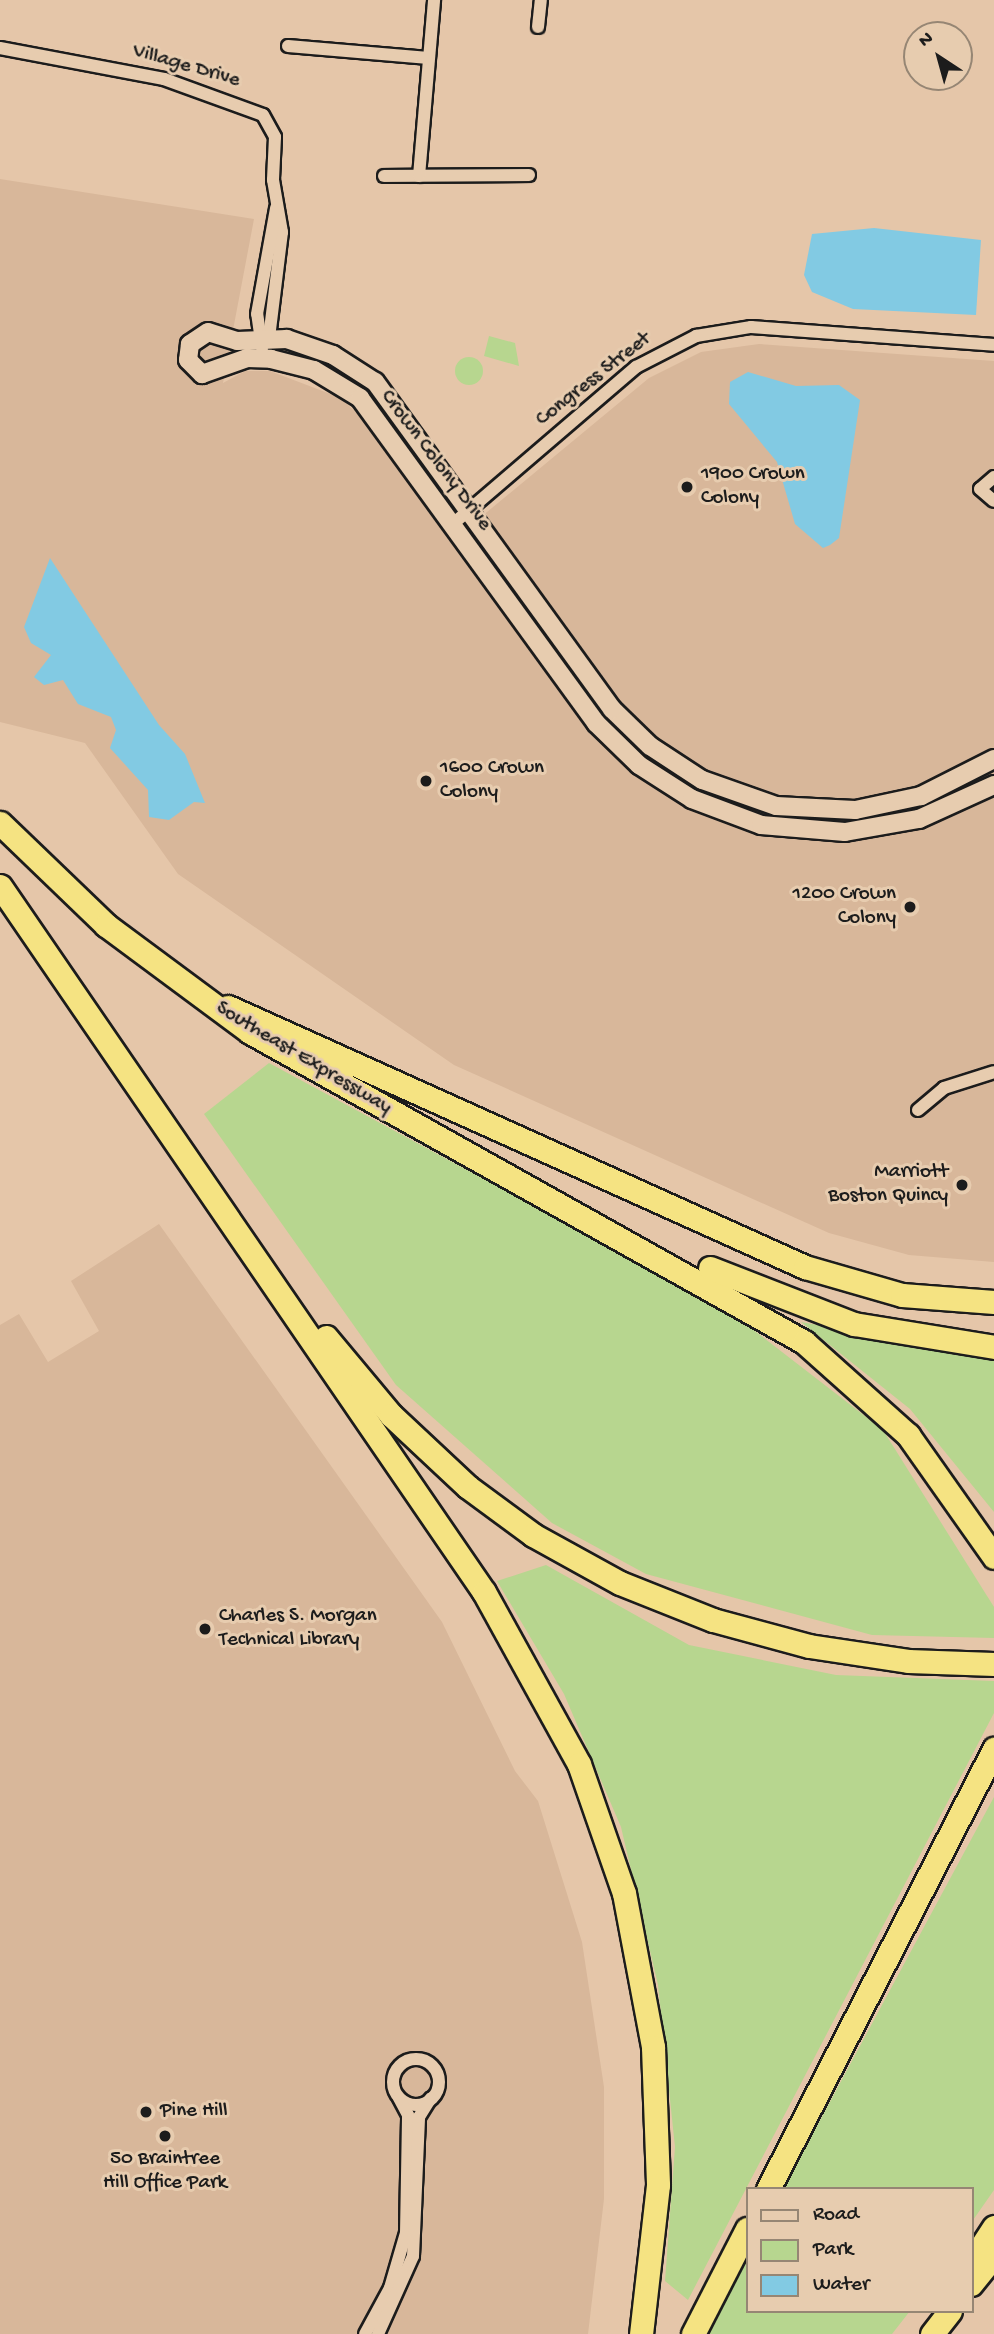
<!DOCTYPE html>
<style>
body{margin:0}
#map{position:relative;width:994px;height:2334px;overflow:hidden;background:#e5c6a9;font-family:"Gochi Hand",sans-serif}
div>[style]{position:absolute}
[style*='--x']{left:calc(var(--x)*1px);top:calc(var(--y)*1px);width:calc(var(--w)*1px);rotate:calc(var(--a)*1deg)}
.built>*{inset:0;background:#d8b79a}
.green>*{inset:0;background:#b7d68f}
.round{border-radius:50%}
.water>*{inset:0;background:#82cae3}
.roads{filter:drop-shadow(2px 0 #1c1c1c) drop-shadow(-2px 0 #1c1c1c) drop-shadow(0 2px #1c1c1c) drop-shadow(0 -2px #1c1c1c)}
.street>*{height:12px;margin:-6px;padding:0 6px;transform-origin:6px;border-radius:6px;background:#e7ccaf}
.street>.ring{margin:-6px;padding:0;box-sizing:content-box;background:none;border:12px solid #e7ccaf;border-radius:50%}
.secondary>*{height:18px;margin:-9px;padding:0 9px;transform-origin:9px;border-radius:9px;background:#e7ccaf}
.highway>*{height:23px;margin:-11.5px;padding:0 11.5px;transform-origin:11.5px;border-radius:11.5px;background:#f5e382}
.dots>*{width:19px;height:19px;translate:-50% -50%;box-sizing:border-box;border:4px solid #e7ccaf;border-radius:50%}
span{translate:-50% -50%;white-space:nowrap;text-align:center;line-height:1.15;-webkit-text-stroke:6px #e7ccaf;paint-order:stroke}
.street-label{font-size:21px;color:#1c1c1c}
.poi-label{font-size:21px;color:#1c1c1c}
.left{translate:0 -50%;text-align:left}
.right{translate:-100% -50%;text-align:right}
.legend{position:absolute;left:746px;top:2187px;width:228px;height:126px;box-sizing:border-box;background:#e7ccaf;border:2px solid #968674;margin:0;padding:9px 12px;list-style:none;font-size:21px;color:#1c1c1c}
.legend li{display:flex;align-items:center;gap:14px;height:35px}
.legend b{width:35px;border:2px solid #968674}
.north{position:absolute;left:903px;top:21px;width:70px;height:70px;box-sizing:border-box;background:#e7ccaf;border:2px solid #968674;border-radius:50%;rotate:324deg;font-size:19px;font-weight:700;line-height:28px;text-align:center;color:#1c1c1c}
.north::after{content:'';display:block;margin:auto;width:24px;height:32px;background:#1c1c1c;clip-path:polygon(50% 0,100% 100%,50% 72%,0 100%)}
</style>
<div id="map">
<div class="built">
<i style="clip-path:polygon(0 179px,254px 219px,223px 383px,245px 371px,270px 371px,341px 398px,375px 431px,452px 541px,649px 378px,701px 352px,759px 344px,994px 361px,994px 1262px,909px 1255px,829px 1233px,454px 1065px,178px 874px,85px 743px,0 722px)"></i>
<i style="clip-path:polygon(159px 1224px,442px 1622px,515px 1771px,538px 1801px,582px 1942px,604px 2087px,604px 2199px,588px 2334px,0 2334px,0 1325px,19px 1314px,48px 1362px,99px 1331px,71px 1281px)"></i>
</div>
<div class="green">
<i style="clip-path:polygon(489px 336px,515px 343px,519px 366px,484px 356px)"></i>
<i class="round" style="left:455px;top:357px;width:28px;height:28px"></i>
<i style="clip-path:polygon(269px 1063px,733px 1314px,883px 1430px,994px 1607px,994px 1638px,872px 1635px,646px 1574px,552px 1523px,396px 1385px,204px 1114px)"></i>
<i style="clip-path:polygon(801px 1322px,994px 1356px,994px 1512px,910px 1409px)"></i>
<i style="clip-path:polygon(546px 1565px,689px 1645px,836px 1675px,994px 1681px,994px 1713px,688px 2300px,665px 2281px,675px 2147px,658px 1985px,621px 1827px,564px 1694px,497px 1581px)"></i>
<i style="clip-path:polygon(994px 1797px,994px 2190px,971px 2223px,971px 2189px,783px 2189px)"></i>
<i style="clip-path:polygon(747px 2256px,747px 2311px,910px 2311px,892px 2334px,706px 2334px)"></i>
</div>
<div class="water">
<i style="clip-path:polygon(874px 228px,981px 240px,976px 315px,853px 309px,812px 292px,804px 275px,812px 234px)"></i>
<i style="clip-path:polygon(748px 372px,796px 386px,839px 385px,860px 400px,839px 538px,830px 545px,823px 548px,795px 524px,777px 462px,729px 404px,730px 382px)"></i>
<i style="clip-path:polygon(50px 558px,159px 725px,185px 754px,205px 803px,194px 802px,169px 820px,149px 817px,148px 790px,110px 748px,116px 730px,111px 717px,78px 704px,63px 680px,44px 685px,34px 677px,51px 655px,31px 643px,24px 627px)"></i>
</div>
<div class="roads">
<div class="street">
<i style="--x:538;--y:27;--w:27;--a:-84"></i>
<i style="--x:288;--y:46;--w:141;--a:4.9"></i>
<i style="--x:0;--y:48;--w:167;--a:10.7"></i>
<i style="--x:164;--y:79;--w:105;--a:20"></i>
<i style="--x:263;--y:115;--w:25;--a:61"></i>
<i style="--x:275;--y:137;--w:43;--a:92.7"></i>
<i style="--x:273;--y:180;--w:53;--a:80.2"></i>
<i style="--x:282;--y:232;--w:107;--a:97"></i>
<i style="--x:384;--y:176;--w:145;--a:-0.4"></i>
<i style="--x:419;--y:176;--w:177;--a:-85.1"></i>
<i style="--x:262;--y:348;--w:34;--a:-98"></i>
<i style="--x:257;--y:314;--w:108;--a:-79.8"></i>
<i style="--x:994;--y:477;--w:18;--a:139"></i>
<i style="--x:980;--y:489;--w:18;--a:41"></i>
<i style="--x:454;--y:523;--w:240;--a:-40.6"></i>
<i style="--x:636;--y:367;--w:68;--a:-27.3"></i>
<i style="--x:696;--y:336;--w:56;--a:-9.3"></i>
<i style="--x:751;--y:327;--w:244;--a:4.2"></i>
<i style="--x:918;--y:1110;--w:34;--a:-40"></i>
<i style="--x:944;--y:1088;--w:52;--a:-17.7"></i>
<i class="ring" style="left:393px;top:2059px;width:34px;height:34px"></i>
<i style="--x:365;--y:2334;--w:52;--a:-61.5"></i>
<i style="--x:390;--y:2288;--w:57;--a:-73.8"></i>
<i style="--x:406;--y:2233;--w:118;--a:-89"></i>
<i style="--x:408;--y:2115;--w:19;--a:-118"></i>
<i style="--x:378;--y:2334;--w:85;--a:-65.8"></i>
<i style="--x:413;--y:2256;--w:139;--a:-87.5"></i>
<i style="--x:419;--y:2117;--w:22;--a:-58"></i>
</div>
<div class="secondary">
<i style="--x:994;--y:759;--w:82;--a:153.1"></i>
<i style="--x:921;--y:796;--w:67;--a:168"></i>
<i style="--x:855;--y:810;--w:79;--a:-177.1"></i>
<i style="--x:776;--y:806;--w:78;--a:-160.6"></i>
<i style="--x:702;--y:780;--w:62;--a:-146.8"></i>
<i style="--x:650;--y:746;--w:53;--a:-135.8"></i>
<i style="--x:612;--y:709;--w:404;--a:-125.9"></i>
<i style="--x:375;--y:382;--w:50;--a:-147.3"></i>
<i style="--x:333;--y:355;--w:49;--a:-160.8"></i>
<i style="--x:287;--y:339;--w:50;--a:177.7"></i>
<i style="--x:237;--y:341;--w:30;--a:-163"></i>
<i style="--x:208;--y:332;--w:22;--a:146"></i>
<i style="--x:190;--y:344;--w:16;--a:97"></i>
<i style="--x:188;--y:360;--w:20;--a:45"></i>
<i style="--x:202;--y:374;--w:48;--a:-19.6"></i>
<i style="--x:247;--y:358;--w:24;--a:2"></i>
<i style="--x:271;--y:359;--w:44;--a:14.3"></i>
<i style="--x:314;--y:370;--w:54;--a:31.3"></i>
<i style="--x:360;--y:398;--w:402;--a:54"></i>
<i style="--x:596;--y:723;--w:60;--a:44.3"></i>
<i style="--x:639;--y:765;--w:63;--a:32.7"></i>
<i style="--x:692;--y:799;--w:74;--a:20.6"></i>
<i style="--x:761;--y:825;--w:84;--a:4.8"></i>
<i style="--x:845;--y:832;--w:75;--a:-10"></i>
<i style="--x:919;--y:819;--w:82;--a:-24.4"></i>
</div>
<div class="highway">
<i style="--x:0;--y:823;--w:147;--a:43.9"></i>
<i style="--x:106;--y:925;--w:179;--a:36.6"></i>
<i style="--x:250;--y:1032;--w:635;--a:29.23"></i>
<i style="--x:804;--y:1342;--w:140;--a:41.8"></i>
<i style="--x:908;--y:1435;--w:149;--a:54.8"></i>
<i style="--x:0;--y:886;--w:856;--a:55.57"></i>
<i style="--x:484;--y:1592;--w:196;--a:61.1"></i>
<i style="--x:579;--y:1764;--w:137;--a:70.8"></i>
<i style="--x:624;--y:1893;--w:157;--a:79.3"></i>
<i style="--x:653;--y:2047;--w:138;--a:87.9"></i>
<i style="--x:658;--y:2185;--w:150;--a:96.5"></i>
<i style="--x:228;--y:1007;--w:633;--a:24.26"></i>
<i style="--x:805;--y:1267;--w:101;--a:16.1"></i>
<i style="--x:902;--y:1295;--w:92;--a:4.4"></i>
<i style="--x:710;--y:1268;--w:155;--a:21.3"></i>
<i style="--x:854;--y:1324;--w:142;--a:9.3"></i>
<i style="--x:326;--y:1337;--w:102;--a:50.2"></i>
<i style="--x:391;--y:1415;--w:105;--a:43.1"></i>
<i style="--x:468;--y:1487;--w:81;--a:36.4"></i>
<i style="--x:533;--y:1535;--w:99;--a:28.9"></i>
<i style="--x:620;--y:1583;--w:100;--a:21.7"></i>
<i style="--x:713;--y:1620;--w:99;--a:15.2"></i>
<i style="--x:809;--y:1646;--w:100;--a:8.6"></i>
<i style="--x:908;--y:1661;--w:86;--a:2"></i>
<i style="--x:768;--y:2189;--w:495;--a:-62.8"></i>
<i style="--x:971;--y:2262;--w:42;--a:-56.7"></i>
<i style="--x:971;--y:2284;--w:36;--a:-51"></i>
<i style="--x:693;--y:2334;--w:118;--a:-62.8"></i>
<i style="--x:932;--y:2334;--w:29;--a:-52"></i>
</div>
</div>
<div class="dots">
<i style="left:687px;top:487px;background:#1c1c1c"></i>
<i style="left:426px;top:781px;background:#1c1c1c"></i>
<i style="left:910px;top:907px;background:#1c1c1c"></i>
<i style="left:962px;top:1185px;background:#1c1c1c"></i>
<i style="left:205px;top:1629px;background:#1c1c1c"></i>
<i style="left:146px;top:2112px;background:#1c1c1c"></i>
<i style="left:165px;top:2136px;background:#1c1c1c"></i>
</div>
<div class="street-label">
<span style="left:186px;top:67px;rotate:16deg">Village Drive</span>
<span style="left:594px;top:380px;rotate:-38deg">Congress Street</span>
<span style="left:435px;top:461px;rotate:53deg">Crown Colony Drive</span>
<span style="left:303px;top:1059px;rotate:31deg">Southeast Expressway</span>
</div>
<div class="poi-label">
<span class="left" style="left:701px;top:487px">1900 Crown<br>Colony</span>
<span class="left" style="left:440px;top:781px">1600 Crown<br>Colony</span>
<span class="right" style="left:896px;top:907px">1200 Crown<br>Colony</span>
<span class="right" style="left:948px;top:1185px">Marriott<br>Boston Quincy</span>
<span class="left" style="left:219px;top:1629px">Charles S. Morgan<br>Technical Library</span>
<span class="left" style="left:160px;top:2112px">Pine Hill</span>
<span style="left:165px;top:2172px">50 Braintree<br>Hill Office Park</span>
</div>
<ul class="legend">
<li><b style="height:9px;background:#e7ccaf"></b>Road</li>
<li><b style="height:19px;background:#b7d68f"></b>Park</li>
<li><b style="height:19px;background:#82cae3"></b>Water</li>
</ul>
<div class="north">N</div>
</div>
